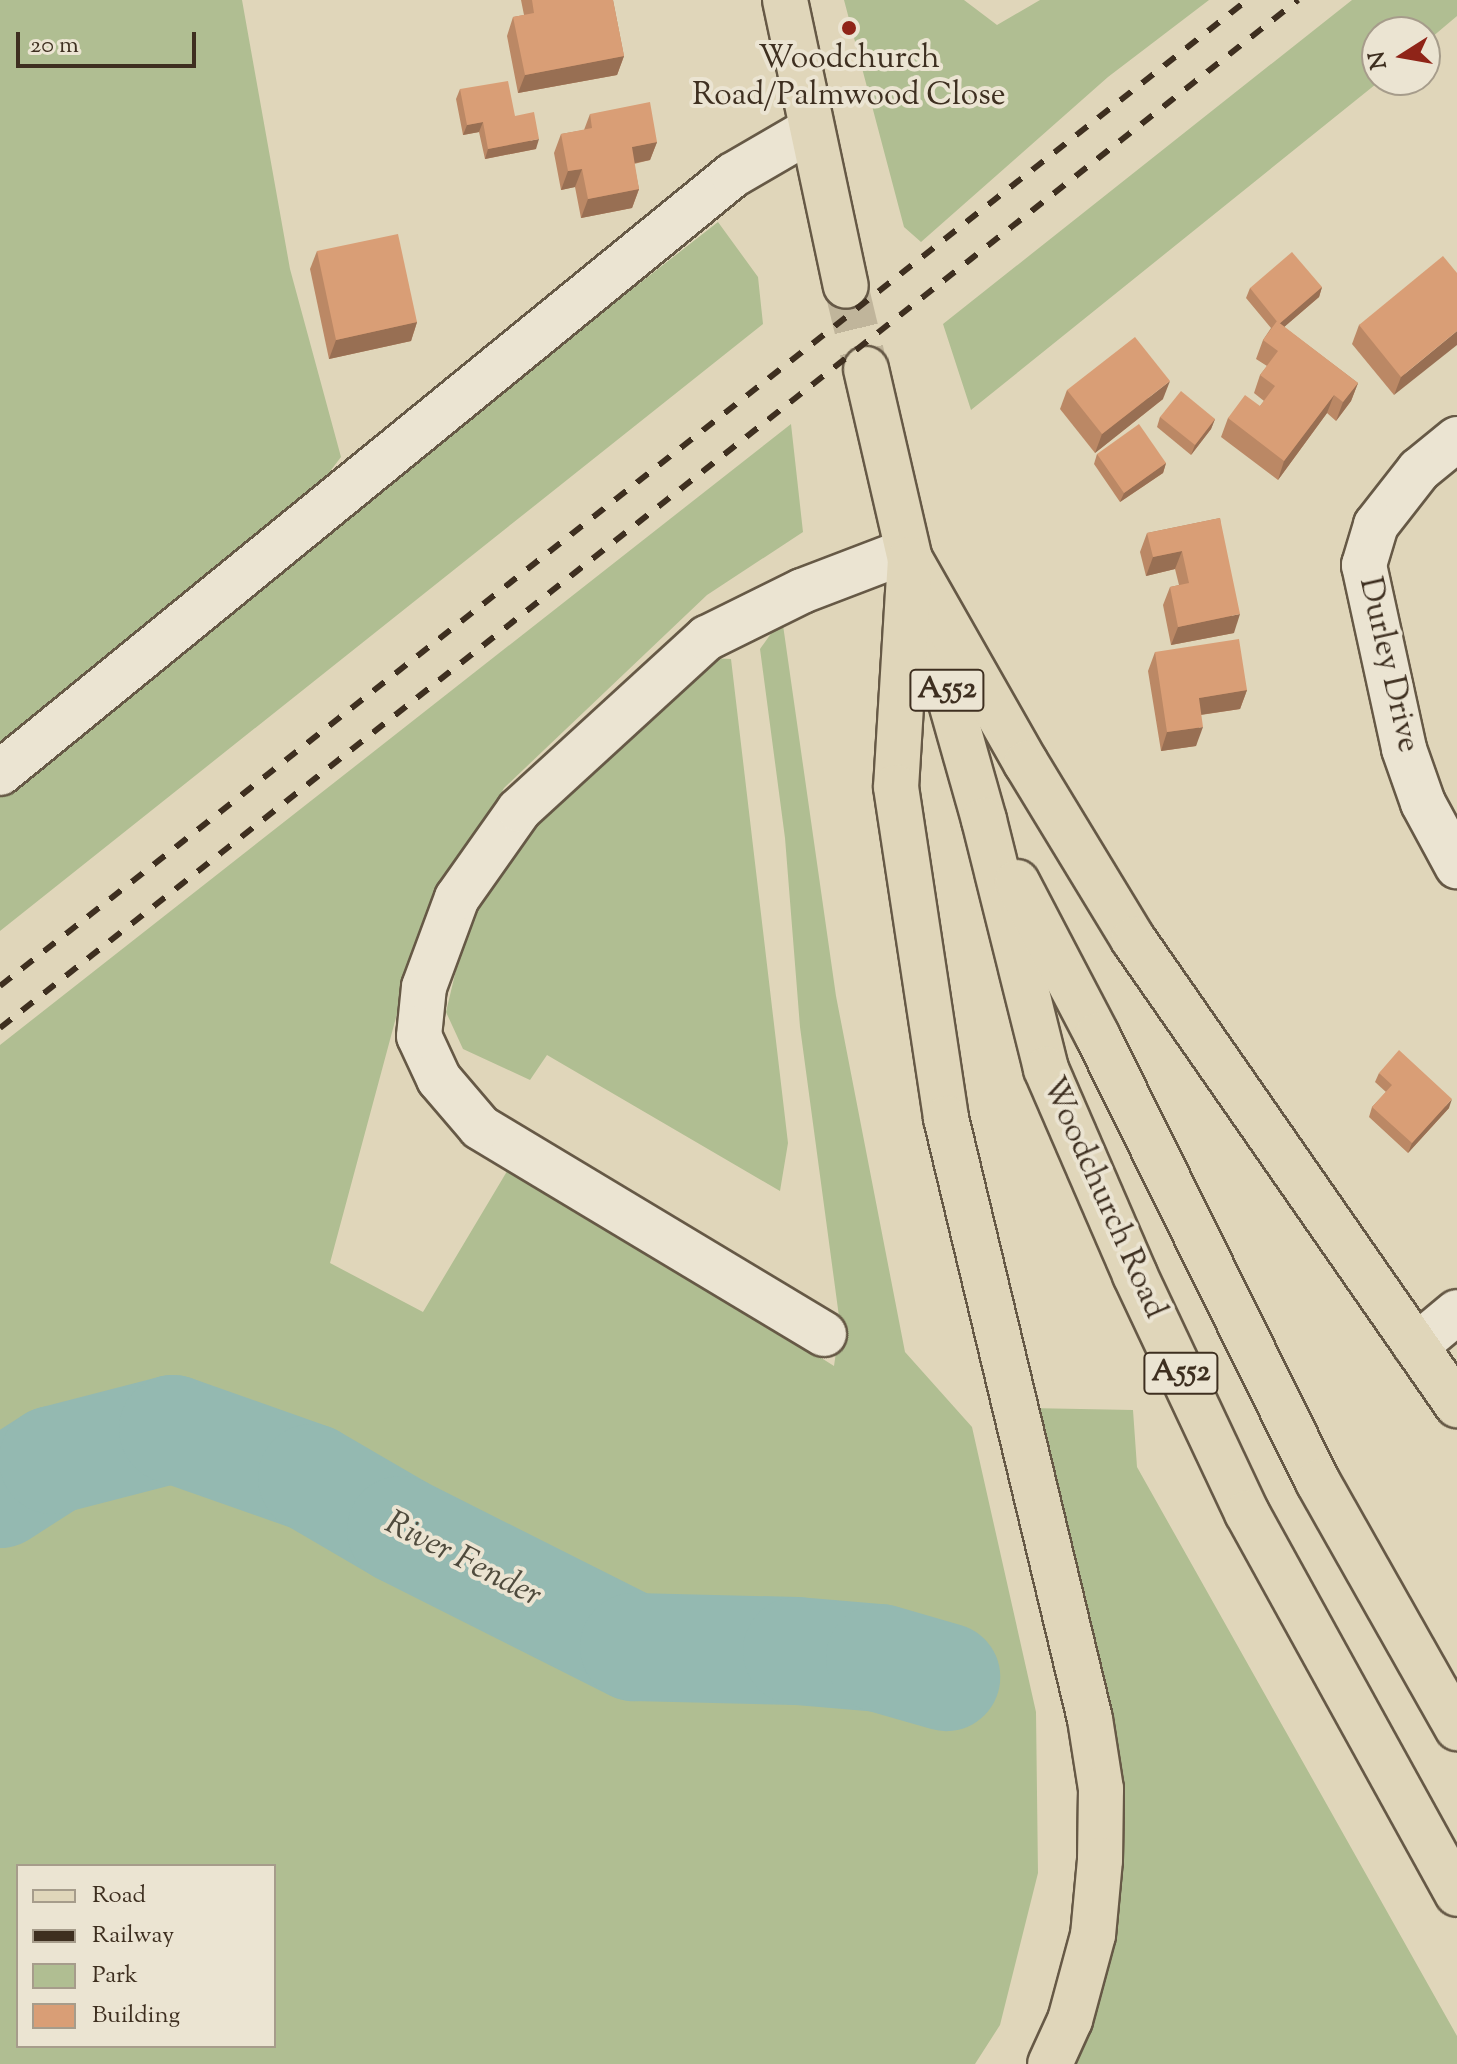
<!DOCTYPE html>
<style>
body{margin:0}
#map{position:relative;width:1457px;height:2064px;overflow:hidden;background:#e0d6ba;font-family:"Sorts Mill Goudy",serif}
div>[style]{position:absolute}
[style*='--x']{left:calc(var(--x)*1px);top:calc(var(--y)*1px);width:calc(var(--w)*1px);rotate:calc(var(--a)*1deg)}
.green>*{inset:0;background:#b0be92}
.river>*{height:108px;margin:-54px;padding:0 54px;transform-origin:54px;border-radius:54px;background:#94b9b1}
.highway-tunnel>*{height:44px;margin-top:-22px;transform-origin:0;background:repeating-linear-gradient(90deg,#c0b59b 0 44px,transparent 0 66px)}
.roads{filter:drop-shadow(2px 0 #665946) drop-shadow(-2px 0 #665946) drop-shadow(0 2px #665946) drop-shadow(0 -2px #665946)}
.minor>*{height:44px;margin:-22px;padding:0 22px;transform-origin:22px;border-radius:22px;background:#ebe4d2}
.major>*{height:44px;margin:-22px;padding:0 22px;transform-origin:22px;border-radius:22px;background:#e0d6ba}
.highway>*{height:44px;margin:-22px;padding:0 22px;transform-origin:22px;border-radius:22px;background:#e0d6ba}
.rail>*{height:6px;margin-top:-3px;transform-origin:0;background:repeating-linear-gradient(90deg,#3e2f20 0 14px,transparent 0 28px)}
.wall>*{inset:0;background:#bb8865}
.shaded-wall>*{inset:0;background:#986f53}
.building>*{inset:0;background:#d99e76}
.dots>*{width:22px;height:22px;translate:-50% -50%;box-sizing:border-box;border:4px solid #ebe4d2;border-radius:50%}
span{translate:-50% -50%;white-space:nowrap;text-align:center;line-height:1.15;-webkit-text-stroke:8px #ebe4d2;paint-order:stroke}
.shield-label span{padding:2px 6px;background:#ebe4d2;border:2px solid;border-radius:6px;-webkit-text-stroke-width:0}
.shield-label{font-size:30px;color:#3e2f20;font-weight:700}
.poi-label{font-size:32px;color:#3e2f20}
.street-label{font-size:32px;color:#3e2f20}
.water-label{font-size:34px;color:#4f4b3d;font-style:italic}
.legend{position:absolute;left:16px;top:1864px;width:260px;height:184px;box-sizing:border-box;background:#ebe4d2;border:2px solid #a69c8b;margin:0;padding:10px 14px;list-style:none;font-size:24px;color:#3e2f20}
.legend li{display:flex;align-items:center;gap:16px;height:40px}
.legend b{width:40px;border:2px solid #a69c8b}
.north{position:absolute;left:1361px;top:16px;width:80px;height:80px;box-sizing:border-box;background:#ebe4d2;border:2px solid #a69c8b;border-radius:50%;rotate:259deg;font-size:22px;font-weight:700;line-height:32px;text-align:center;color:#3e2f20}
.north::after{content:'';display:block;margin:auto;width:28px;height:36px;background:#8f2418;clip-path:polygon(50% 0,100% 100%,50% 72%,0 100%)}
.scale{position:absolute;left:16px;top:32px;width:180px;height:36px;box-sizing:border-box;border:4px solid #3e2f20;border-top:0;padding-left:10px;font-size:24px;line-height:28px;white-space:nowrap;color:#3e2f20;-webkit-text-stroke:6px #ebe4d2;paint-order:stroke}
</style>
<div id="map">
<div class="green">
<i style="clip-path:polygon(0 0,242px 0,290px 269px,341px 457px,298px 513px,321px 532px,718px 222px,758px 277px,763px 324px,0 931px)"></i>
<i style="clip-path:polygon(844px 0,964px 0,997px 25px,1040px 0,1209px 0,1108px 77px,921px 242px,904px 227px)"></i>
<i style="clip-path:polygon(1352px 0,1457px 0,1457px 16px,1425px 43px,1425px 32px,1377px 32px,1377px 80px,1381px 80px,971px 410px,943px 324px)"></i>
<i style="clip-path:polygon(evenodd,791px 424px,803px 532px,707px 595px,504px 788px,419px 932px,330px 1263px,423px 1312px,512px 1163px,834px 1366px,840px 1324px,800px 1027px,785px 838px,760px 649px,782px 618px,836px 996px,905px 1352px,972px 1427px,1036px 1712px,1038px 1873px,1000px 2025px,975px 2064px,0 2064px,0 1045px,791px 424px,18px 1866px,274px 1866px,274px 2046px,18px 2046px,18px 1866px)"></i>
<i style="clip-path:polygon(709px 658px,731px 659px,788px 1143px,780px 1191px,547px 1055px,530px 1080px,463px 1049px,446px 1012px,470px 911px,529px 825px)"></i>
<i style="clip-path:polygon(1028px 1408px,1133px 1410px,1137px 1467px,1457px 2036px,1457px 2064px,1053px 2064px,1105px 1934px)"></i>
</div>
<div class="river">
<i style="--x:0;--y:1494;--w:63;--a:-32.7"></i>
<i style="--x:53;--y:1460;--w:124;--a:-14.5"></i>
<i style="--x:173;--y:1429;--w:147;--a:19.4"></i>
<i style="--x:312;--y:1478;--w:103;--a:30.3"></i>
<i style="--x:401;--y:1530;--w:261;--a:26.7"></i>
<i style="--x:634;--y:1647;--w:163;--a:1.4"></i>
<i style="--x:797;--y:1651;--w:83;--a:4.8"></i>
<i style="--x:880;--y:1658;--w:69;--a:16.1"></i>
</div>
<div class="highway-tunnel">
<i style="--x:846;--y:286;--w:85;--a:76.5"></i>
</div>
<div class="roads">
<div class="minor">
<i style="--x:1457;--y:439;--w:49;--a:140.8"></i>
<i style="--x:1419;--y:470;--w:70;--a:128"></i>
<i style="--x:1376;--y:525;--w:42;--a:106.7"></i>
<i style="--x:1364;--y:565;--w:188;--a:77.7"></i>
<i style="--x:1404;--y:749;--w:57;--a:70.6"></i>
<i style="--x:1423;--y:803;--w:72;--a:61.6"></i>
<i style="--x:0;--y:773;--w:946;--a:-39.21"></i>
<i style="--x:733;--y:175;--w:91;--a:-30.2"></i>
<i style="--x:824;--y:1334;--w:401;--a:-149"></i>
<i style="--x:480;--y:1127;--w:63;--a:-130.5"></i>
<i style="--x:439;--y:1079;--w:47;--a:-114.9"></i>
<i style="--x:419;--y:1036;--w:49;--a:-84.2"></i>
<i style="--x:424;--y:987;--w:95;--a:-69.7"></i>
<i style="--x:457;--y:898;--w:108;--a:-54.8"></i>
<i style="--x:519;--y:810;--w:255;--a:-42.5"></i>
<i style="--x:707;--y:638;--w:106;--a:-26.3"></i>
<i style="--x:802;--y:591;--w:112;--a:-20.9"></i>
<i style="--x:1416;--y:1346;--w:53;--a:-39.7"></i>
</div>
<div class="major">
<i style="--x:919;--y:590;--w:239;--a:74.2"></i>
<i style="--x:984;--y:820;--w:257;--a:76"></i>
<i style="--x:1046;--y:1069;--w:224;--a:66.6"></i>
<i style="--x:1135;--y:1275;--w:263;--a:64.8"></i>
<i style="--x:1247;--y:1513;--w:435;--a:61.1"></i>
<i style="--x:1017;--y:882;--w:173;--a:62.4"></i>
<i style="--x:1097;--y:1035;--w:499;--a:63.7"></i>
<i style="--x:1318;--y:1482;--w:283;--a:60.5"></i>
</div>
<div class="highway">
<i style="--x:785;--y:0;--w:292;--a:78"></i>
<i style="--x:866;--y:369;--w:195;--a:77"></i>
<i style="--x:910;--y:559;--w:235;--a:60.4"></i>
<i style="--x:1026;--y:763;--w:206;--a:58.7"></i>
<i style="--x:1133;--y:939;--w:568;--a:55.19"></i>
<i style="--x:910;--y:559;--w:228;--a:93.5"></i>
<i style="--x:896;--y:787;--w:335;--a:81.4"></i>
<i style="--x:946;--y:1118;--w:618;--a:76.53"></i>
<i style="--x:1090;--y:1719;--w:71;--a:81.1"></i>
<i style="--x:1101;--y:1789;--w:71;--a:90.8"></i>
<i style="--x:1100;--y:1860;--w:75;--a:95.3"></i>
<i style="--x:1093;--y:1935;--w:88;--a:105.1"></i>
<i style="--x:1070;--y:2020;--w:48;--a:114.4"></i>
</div>
</div>
<div class="rail">
<i style="--x:0;--y:986;--w:1590;--a:-38.33"></i>
<i style="--x:0;--y:1028;--w:1656;--a:-38.38"></i>
</div>
<div class="wall">
<i style="clip-path:polygon(521px 0,613px 0,624px 56px,617px 75px,518px 93px,507px 36px,513px 17px,524px 15px)"></i>
<i style="clip-path:polygon(460px 89px,515px 116px,536px 149px,485px 159px,479px 132px,463px 135px,456px 99px)"></i>
<i style="clip-path:polygon(590px 114px,657px 142px,650px 160px,634px 164px,639px 189px,632px 208px,581px 218px,575px 187px,561px 190px,554px 153px,561px 134px,584px 130px)"></i>
<i style="clip-path:polygon(317px 251px,417px 322px,411px 341px,329px 359px,310px 269px)"></i>
<i style="clip-path:polygon(1457px 273px,1394px 395px,1352px 344px,1359px 325px)"></i>
<i style="clip-path:polygon(1322px 287px,1319px 297px,1284px 327px,1358px 383px,1351px 401px,1336px 421px,1327px 413px,1278px 480px,1221px 437px,1228px 418px,1260px 406px,1264px 401px,1254px 393px,1260px 375px,1267px 366px,1256px 359px,1263px 340px,1271px 328px,1246px 298px,1250px 288px)"></i>
<i style="clip-path:polygon(1067px 390px,1163px 399px,1095px 453px,1060px 409px)"></i>
<i style="clip-path:polygon(1160px 417px,1215px 419px,1211px 429px,1191px 455px,1157px 427px)"></i>
<i style="clip-path:polygon(1097px 454px,1166px 463px,1163px 473px,1120px 502px,1094px 464px)"></i>
<i style="clip-path:polygon(1220px 518px,1234px 633px,1171px 645px,1163px 605px,1170px 587px,1179px 585px,1175px 569px,1146px 576px,1140px 552px,1147px 533px)"></i>
<i style="clip-path:polygon(1155px 652px,1247px 690px,1240px 709px,1201px 715px,1196px 746px,1161px 751px,1148px 671px)"></i>
<i style="clip-path:polygon(1379px 1073px,1449px 1108px,1408px 1153px,1369px 1117px,1372px 1107px,1386px 1092px,1375px 1082px)"></i>
</div>
<div class="shaded-wall">
<i style="clip-path:polygon(624px 56px,617px 75px,518px 93px,525px 75px)"></i>
<i style="clip-path:polygon(483px 122px,479px 132px,463px 135px,467px 125px)"></i>
<i style="clip-path:polygon(539px 139px,536px 149px,485px 159px,488px 149px)"></i>
<i style="clip-path:polygon(657px 142px,650px 160px,625px 165px,632px 147px)"></i>
<i style="clip-path:polygon(582px 169px,575px 187px,561px 190px,568px 171px)"></i>
<i style="clip-path:polygon(639px 189px,632px 208px,581px 218px,588px 199px)"></i>
<i style="clip-path:polygon(1322px 287px,1319px 297px,1276px 334px,1279px 324px)"></i>
<i style="clip-path:polygon(417px 322px,411px 341px,329px 359px,336px 340px)"></i>
<i style="clip-path:polygon(1457px 331px,1457px 345px,1394px 395px,1401px 377px)"></i>
<i style="clip-path:polygon(1170px 381px,1163px 399px,1095px 453px,1102px 434px)"></i>
<i style="clip-path:polygon(1358px 383px,1351px 401px,1336px 421px,1343px 402px)"></i>
<i style="clip-path:polygon(1334px 395px,1327px 413px,1278px 480px,1284px 461px)"></i>
<i style="clip-path:polygon(1215px 419px,1211px 429px,1191px 455px,1195px 445px)"></i>
<i style="clip-path:polygon(1166px 463px,1163px 473px,1120px 502px,1124px 493px)"></i>
<i style="clip-path:polygon(1182px 551px,1175px 569px,1146px 576px,1153px 557px)"></i>
<i style="clip-path:polygon(1240px 614px,1234px 633px,1171px 645px,1178px 627px)"></i>
<i style="clip-path:polygon(1247px 690px,1240px 709px,1192px 716px,1199px 698px)"></i>
<i style="clip-path:polygon(1203px 727px,1196px 746px,1161px 751px,1167px 732px)"></i>
<i style="clip-path:polygon(1452px 1099px,1449px 1108px,1408px 1153px,1412px 1143px)"></i>
</div>
<div class="building">
<i style="clip-path:polygon(532px 0,613px 0,624px 56px,525px 75px,513px 17px,534px 13px)"></i>
<i style="clip-path:polygon(508px 81px,515px 116px,534px 112px,539px 139px,488px 149px,483px 122px,467px 125px,460px 89px)"></i>
<i style="clip-path:polygon(650px 102px,657px 142px,632px 147px,639px 189px,588px 199px,582px 169px,568px 171px,561px 134px,592px 128px,590px 114px)"></i>
<i style="clip-path:polygon(398px 234px,417px 322px,336px 340px,317px 251px)"></i>
<i style="clip-path:polygon(1292px 252px,1322px 287px,1279px 324px,1250px 288px)"></i>
<i style="clip-path:polygon(1443px 256px,1457px 273px,1457px 331px,1401px 377px,1359px 325px)"></i>
<i style="clip-path:polygon(1277px 321px,1358px 383px,1343px 402px,1334px 395px,1284px 461px,1228px 418px,1245px 395px,1260px 406px,1275px 386px,1260px 375px,1278px 351px,1263px 340px)"></i>
<i style="clip-path:polygon(1135px 337px,1170px 381px,1102px 434px,1067px 390px)"></i>
<i style="clip-path:polygon(1181px 391px,1215px 419px,1195px 445px,1160px 417px)"></i>
<i style="clip-path:polygon(1139px 424px,1166px 463px,1124px 493px,1097px 454px)"></i>
<i style="clip-path:polygon(1220px 518px,1240px 614px,1178px 627px,1170px 587px,1189px 583px,1182px 551px,1153px 557px,1147px 533px)"></i>
<i style="clip-path:polygon(1239px 639px,1247px 690px,1199px 698px,1203px 727px,1167px 732px,1155px 652px)"></i>
<i style="clip-path:polygon(1399px 1050px,1452px 1099px,1412px 1143px,1372px 1107px,1392px 1085px,1379px 1073px)"></i>
</div>
<div class="dots">
<i style="left:849px;top:28px;background:#8f2418"></i>
</div>
<div class="shield-label">
<span style="left:947px;top:690px">A552</span>
<span style="left:1181px;top:1373px">A552</span>
</div>
<div class="poi-label">
<span style="left:849px;top:78px">Woodchurch<br>Road/Palmwood Close</span>
</div>
<div class="street-label">
<span style="left:1388px;top:665px;rotate:77deg">Durley Drive</span>
<span style="left:1103px;top:1198px;rotate:66deg">Woodchurch Road</span>
</div>
<div class="water-label">
<span style="left:463px;top:1560px;rotate:27deg">River Fender</span>
</div>
<ul class="legend">
<li><b style="height:10px;background:#e0d6ba"></b>Road</li>
<li><b style="height:10px;background:#3e2f20"></b>Railway</li>
<li><b style="height:22px;background:#b0be92"></b>Park</li>
<li><b style="height:22px;background:#d99e76"></b>Building</li>
</ul>
<div class="north">N</div>
<div class="scale">20 m</div>
</div>
